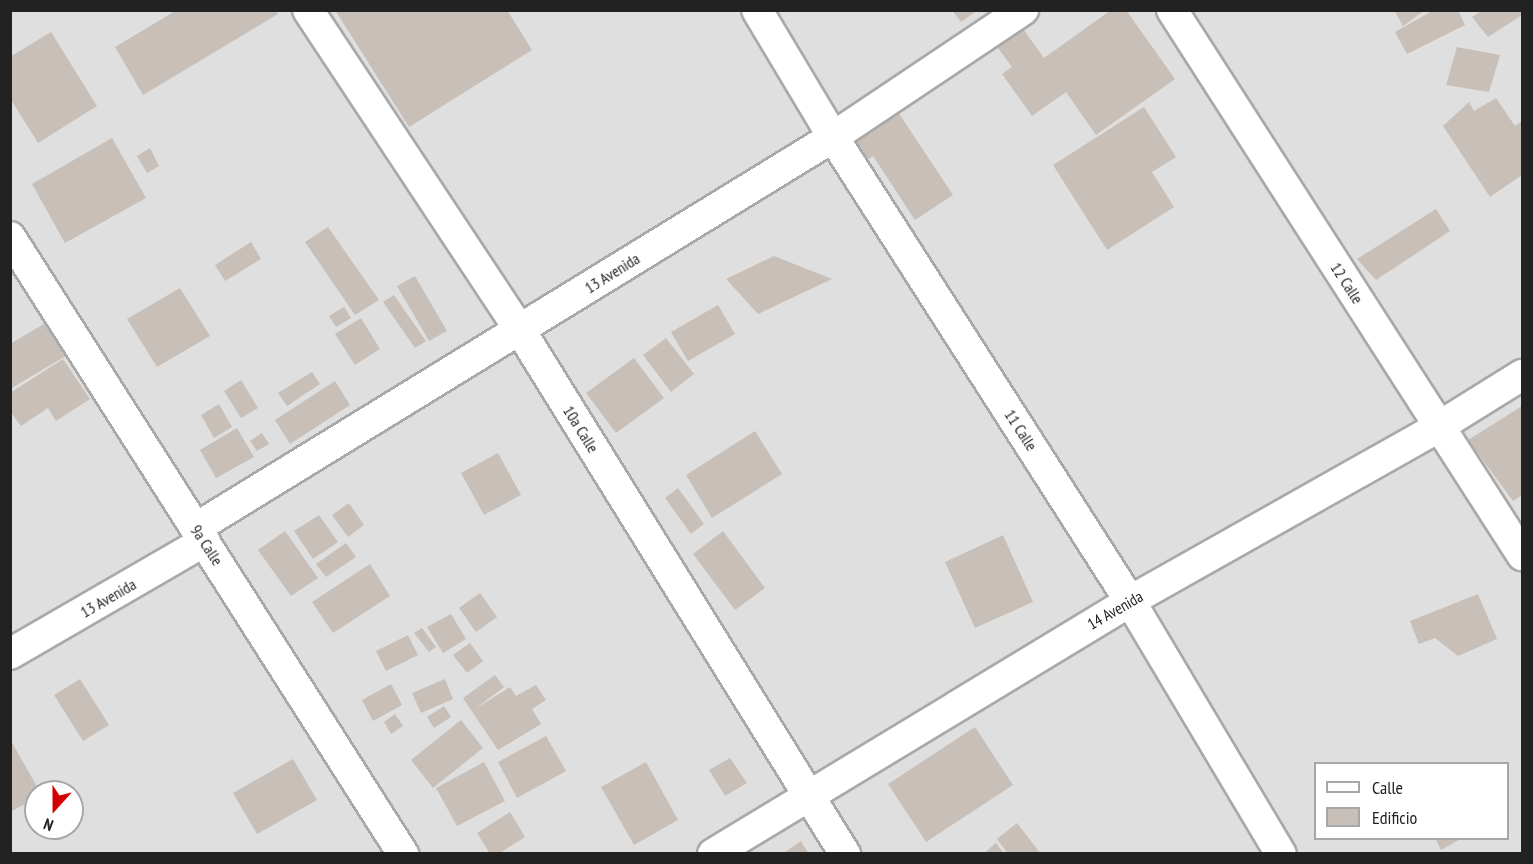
<!DOCTYPE html>
<style>
body{margin:0}
#map{position:relative;width:1533px;height:864px;overflow:hidden;background:#f2efe9;font-family:"PT Sans Narrow",sans-serif}
div>[style]{position:absolute}
[style*='--x']{left:calc(var(--x)*1px);top:calc(var(--y)*1px);width:calc(var(--w)*1px);rotate:calc(var(--a)*1deg)}
.residential>*{inset:0;background:#e0dfdf}
.building>*{inset:0;background:#c7bfb8}
.roads{filter:drop-shadow(2px 0 #a9a9a9) drop-shadow(-2px 0 #a9a9a9) drop-shadow(0 2px #a9a9a9) drop-shadow(0 -2px #a9a9a9)}
.minor>*{height:30px;margin:-15px;padding:0 15px;transform-origin:15px;border-radius:15px;background:#fff}
span{translate:-50% -50%;white-space:nowrap;text-align:center;line-height:1.15;-webkit-text-stroke:6px #fff;paint-order:stroke}
.street-label{font-size:16px;color:#222}
.frame{position:absolute;inset:0;border:12px solid #222;pointer-events:none}
.legend{position:absolute;left:1314px;top:762px;width:195px;height:78px;box-sizing:border-box;background:#fff;border:2px solid #a7a7a7;margin:0;padding:8px 10px;list-style:none;font-size:18px;color:#222}
.legend li{display:flex;align-items:center;gap:12px;height:30px}
.legend b{width:30px;border:2px solid #a7a7a7}
.north{position:absolute;left:24px;top:780px;width:60px;height:60px;box-sizing:border-box;background:#fff;border:2px solid #a7a7a7;border-radius:50%;rotate:201deg;font-size:16px;font-weight:700;line-height:24px;text-align:center;color:#222}
.north::after{content:'';display:block;margin:auto;width:21px;height:27px;background:#d40000;clip-path:polygon(50% 0,100% 100%,50% 72%,0 100%)}
</style>
<div id="map">
<div class="residential">
<i style="clip-path:polygon(evenodd,10px 11px,1522px 11px,1522px 853px,11px 853px,10px 11px,1316px 764px,1508px 764px,1508px 838px,1316px 838px,1316px 764px,10px 11px,36px 792px,72px 792px,72px 828px,36px 828px,36px 792px)"></i>
</div>
<div class="building">
<i style="clip-path:polygon(177px 10px,275px 10px,278px 14px,143px 95px,115px 47px)"></i>
<i style="clip-path:polygon(335px 10px,507px 10px,532px 50px,409px 127px)"></i>
<i style="clip-path:polygon(952px 10px,978px 10px,961px 22px)"></i>
<i style="clip-path:polygon(1111px 10px,1126px 10px,1175px 79px,1096px 135px,1066px 92px,1032px 116px,1002px 74px,1012px 67px,995px 44px,1021px 26px,1044px 58px)"></i>
<i style="clip-path:polygon(1394px 10px,1425px 10px,1403px 26px)"></i>
<i style="clip-path:polygon(1434px 10px,1458px 10px,1465px 25px,1407px 54px,1395px 32px)"></i>
<i style="clip-path:polygon(1483px 10px,1522px 10px,1522px 15px,1488px 37px,1472px 17px)"></i>
<i style="clip-path:polygon(51px 32px,97px 106px,38px 143px,10px 98px,10px 57px)"></i>
<i style="clip-path:polygon(1457px 47px,1500px 55px,1489px 92px,1446px 85px)"></i>
<i style="clip-path:polygon(1496px 98px,1515px 126px,1522px 121px,1522px 175px,1490px 197px,1443px 126px,1469px 102px,1474px 111px)"></i>
<i style="clip-path:polygon(1144px 107px,1176px 157px,1152px 172px,1174px 207px,1107px 250px,1053px 165px)"></i>
<i style="clip-path:polygon(896px 109px,953px 195px,915px 220px,873px 156px,862px 164px,847px 142px)"></i>
<i style="clip-path:polygon(112px 138px,146px 198px,65px 243px,32px 184px)"></i>
<i style="clip-path:polygon(150px 148px,159px 166px,147px 173px,137px 156px)"></i>
<i style="clip-path:polygon(1436px 209px,1450px 231px,1376px 280px,1357px 259px)"></i>
<i style="clip-path:polygon(328px 227px,379px 300px,355px 315px,305px 242px)"></i>
<i style="clip-path:polygon(251px 242px,261px 259px,225px 281px,215px 265px)"></i>
<i style="clip-path:polygon(774px 256px,832px 279px,758px 314px,726px 279px)"></i>
<i style="clip-path:polygon(415px 276px,447px 331px,429px 341px,397px 286px)"></i>
<i style="clip-path:polygon(180px 288px,210px 336px,157px 367px,127px 319px)"></i>
<i style="clip-path:polygon(394px 295px,426px 341px,415px 348px,383px 302px)"></i>
<i style="clip-path:polygon(718px 305px,735px 334px,688px 361px,671px 332px)"></i>
<i style="clip-path:polygon(344px 307px,351px 318px,336px 327px,329px 316px)"></i>
<i style="clip-path:polygon(361px 318px,380px 349px,355px 365px,335px 334px)"></i>
<i style="clip-path:polygon(49px 321px,69px 354px,10px 389px,10px 344px)"></i>
<i style="clip-path:polygon(666px 338px,694px 374px,671px 392px,643px 355px)"></i>
<i style="clip-path:polygon(634px 358px,664px 398px,616px 433px,586px 393px)"></i>
<i style="clip-path:polygon(63px 359px,90px 399px,56px 421px,48px 408px,21px 426px,10px 411px,10px 393px)"></i>
<i style="clip-path:polygon(312px 372px,320px 384px,287px 406px,278px 393px)"></i>
<i style="clip-path:polygon(241px 380px,258px 408px,241px 418px,224px 391px)"></i>
<i style="clip-path:polygon(335px 381px,350px 405px,290px 444px,275px 420px)"></i>
<i style="clip-path:polygon(219px 404px,232px 427px,214px 438px,201px 415px)"></i>
<i style="clip-path:polygon(1522px 406px,1522px 495px,1513px 501px,1468px 440px)"></i>
<i style="clip-path:polygon(237px 428px,254px 457px,216px 478px,200px 450px)"></i>
<i style="clip-path:polygon(755px 431px,782px 474px,712px 518px,686px 475px)"></i>
<i style="clip-path:polygon(262px 433px,269px 444px,257px 451px,250px 441px)"></i>
<i style="clip-path:polygon(498px 453px,521px 495px,484px 515px,461px 473px)"></i>
<i style="clip-path:polygon(678px 488px,704px 524px,691px 534px,665px 498px)"></i>
<i style="clip-path:polygon(349px 503px,364px 525px,348px 537px,332px 515px)"></i>
<i style="clip-path:polygon(319px 515px,338px 542px,313px 559px,294px 531px)"></i>
<i style="clip-path:polygon(285px 531px,318px 578px,291px 596px,258px 550px)"></i>
<i style="clip-path:polygon(723px 531px,765px 588px,735px 610px,693px 554px)"></i>
<i style="clip-path:polygon(1003px 535px,1033px 602px,975px 628px,945px 562px)"></i>
<i style="clip-path:polygon(346px 543px,356px 557px,326px 577px,316px 564px)"></i>
<i style="clip-path:polygon(370px 564px,390px 596px,333px 633px,312px 602px)"></i>
<i style="clip-path:polygon(480px 593px,497px 617px,476px 632px,459px 608px)"></i>
<i style="clip-path:polygon(1478px 594px,1497px 639px,1458px 656px,1435px 638px,1419px 644px,1410px 621px)"></i>
<i style="clip-path:polygon(451px 614px,466px 639px,443px 653px,427px 627px)"></i>
<i style="clip-path:polygon(422px 628px,436px 647px,429px 652px,414px 633px)"></i>
<i style="clip-path:polygon(408px 635px,418px 655px,386px 671px,376px 651px)"></i>
<i style="clip-path:polygon(470px 643px,483px 661px,467px 673px,453px 655px)"></i>
<i style="clip-path:polygon(495px 675px,504px 687px,475px 709px,510px 687px,516px 696px,536px 685px,546px 700px,532px 709px,541px 724px,498px 750px,463px 698px)"></i>
<i style="clip-path:polygon(80px 679px,109px 725px,83px 741px,54px 695px)"></i>
<i style="clip-path:polygon(445px 679px,453px 699px,421px 713px,412px 693px)"></i>
<i style="clip-path:polygon(391px 684px,402px 705px,373px 721px,362px 700px)"></i>
<i style="clip-path:polygon(444px 706px,451px 717px,434px 728px,427px 717px)"></i>
<i style="clip-path:polygon(395px 714px,403px 726px,391px 734px,384px 722px)"></i>
<i style="clip-path:polygon(461px 720px,483px 748px,433px 788px,411px 760px)"></i>
<i style="clip-path:polygon(975px 727px,1013px 785px,926px 842px,888px 784px)"></i>
<i style="clip-path:polygon(546px 736px,566px 771px,517px 798px,498px 762px)"></i>
<i style="clip-path:polygon(10px 739px,40px 792px,36px 792px,36px 798px,10px 812px)"></i>
<i style="clip-path:polygon(730px 758px,747px 783px,725px 796px,709px 770px)"></i>
<i style="clip-path:polygon(293px 759px,317px 800px,257px 834px,233px 793px)"></i>
<i style="clip-path:polygon(484px 762px,505px 801px,457px 826px,436px 788px)"></i>
<i style="clip-path:polygon(646px 762px,678px 820px,634px 845px,601px 787px)"></i>
<i style="clip-path:polygon(510px 812px,525px 837px,498px 854px,490px 854px,477px 833px)"></i>
<i style="clip-path:polygon(1017px 823px,1041px 854px,1008px 854px,997px 839px)"></i>
<i style="clip-path:polygon(1435px 838px,1462px 838px,1441px 850px)"></i>
<i style="clip-path:polygon(801px 841px,809px 854px,782px 854px)"></i>
<i style="clip-path:polygon(996px 843px,1004px 854px,983px 854px)"></i>
</div>
<div class="roads">
<div class="minor">
<i style="--x:308;--y:10;--w:384;--a:56.5"></i>
<i style="--x:520;--y:330;--w:617;--a:58.19"></i>
<i style="--x:757;--y:10;--w:148;--a:59.1"></i>
<i style="--x:833;--y:137;--w:551;--a:57.38"></i>
<i style="--x:1130;--y:601;--w:295;--a:59.2"></i>
<i style="--x:1172;--y:10;--w:648;--a:57.29"></i>
<i style="--x:10;--y:237;--w:732;--a:57.5"></i>
<i style="--x:196;--y:528;--w:747;--a:-31.54"></i>
<i style="--x:833;--y:137;--w:229;--a:-33.8"></i>
<i style="--x:10;--y:654;--w:225;--a:-30.1"></i>
<i style="--x:713;--y:854;--w:488;--a:-31.2"></i>
<i style="--x:1130;--y:601;--w:356;--a:-29.4"></i>
<i style="--x:1440;--y:426;--w:97;--a:-31.9"></i>
</div>
</div>
<div class="street-label">
<span style="left:612px;top:273px;rotate:-32deg">13 Avenida</span>
<span style="left:1347px;top:283px;rotate:57deg">12 Calle</span>
<span style="left:581px;top:429px;rotate:58deg">10a Calle</span>
<span style="left:1021px;top:430px;rotate:57deg">11 Calle</span>
<span style="left:207px;top:545px;rotate:57deg">9a Calle</span>
<span style="left:108px;top:598px;rotate:-30deg">13 Avenida</span>
<span style="left:1115px;top:610px;rotate:-30deg">14 Avenida</span>
</div>
<div class="frame"></div>
<ul class="legend">
<li><b style="height:8px;background:#fff"></b>Calle</li>
<li><b style="height:16px;background:#c7bfb8"></b>Edificio</li>
</ul>
<div class="north">N</div>
</div>
